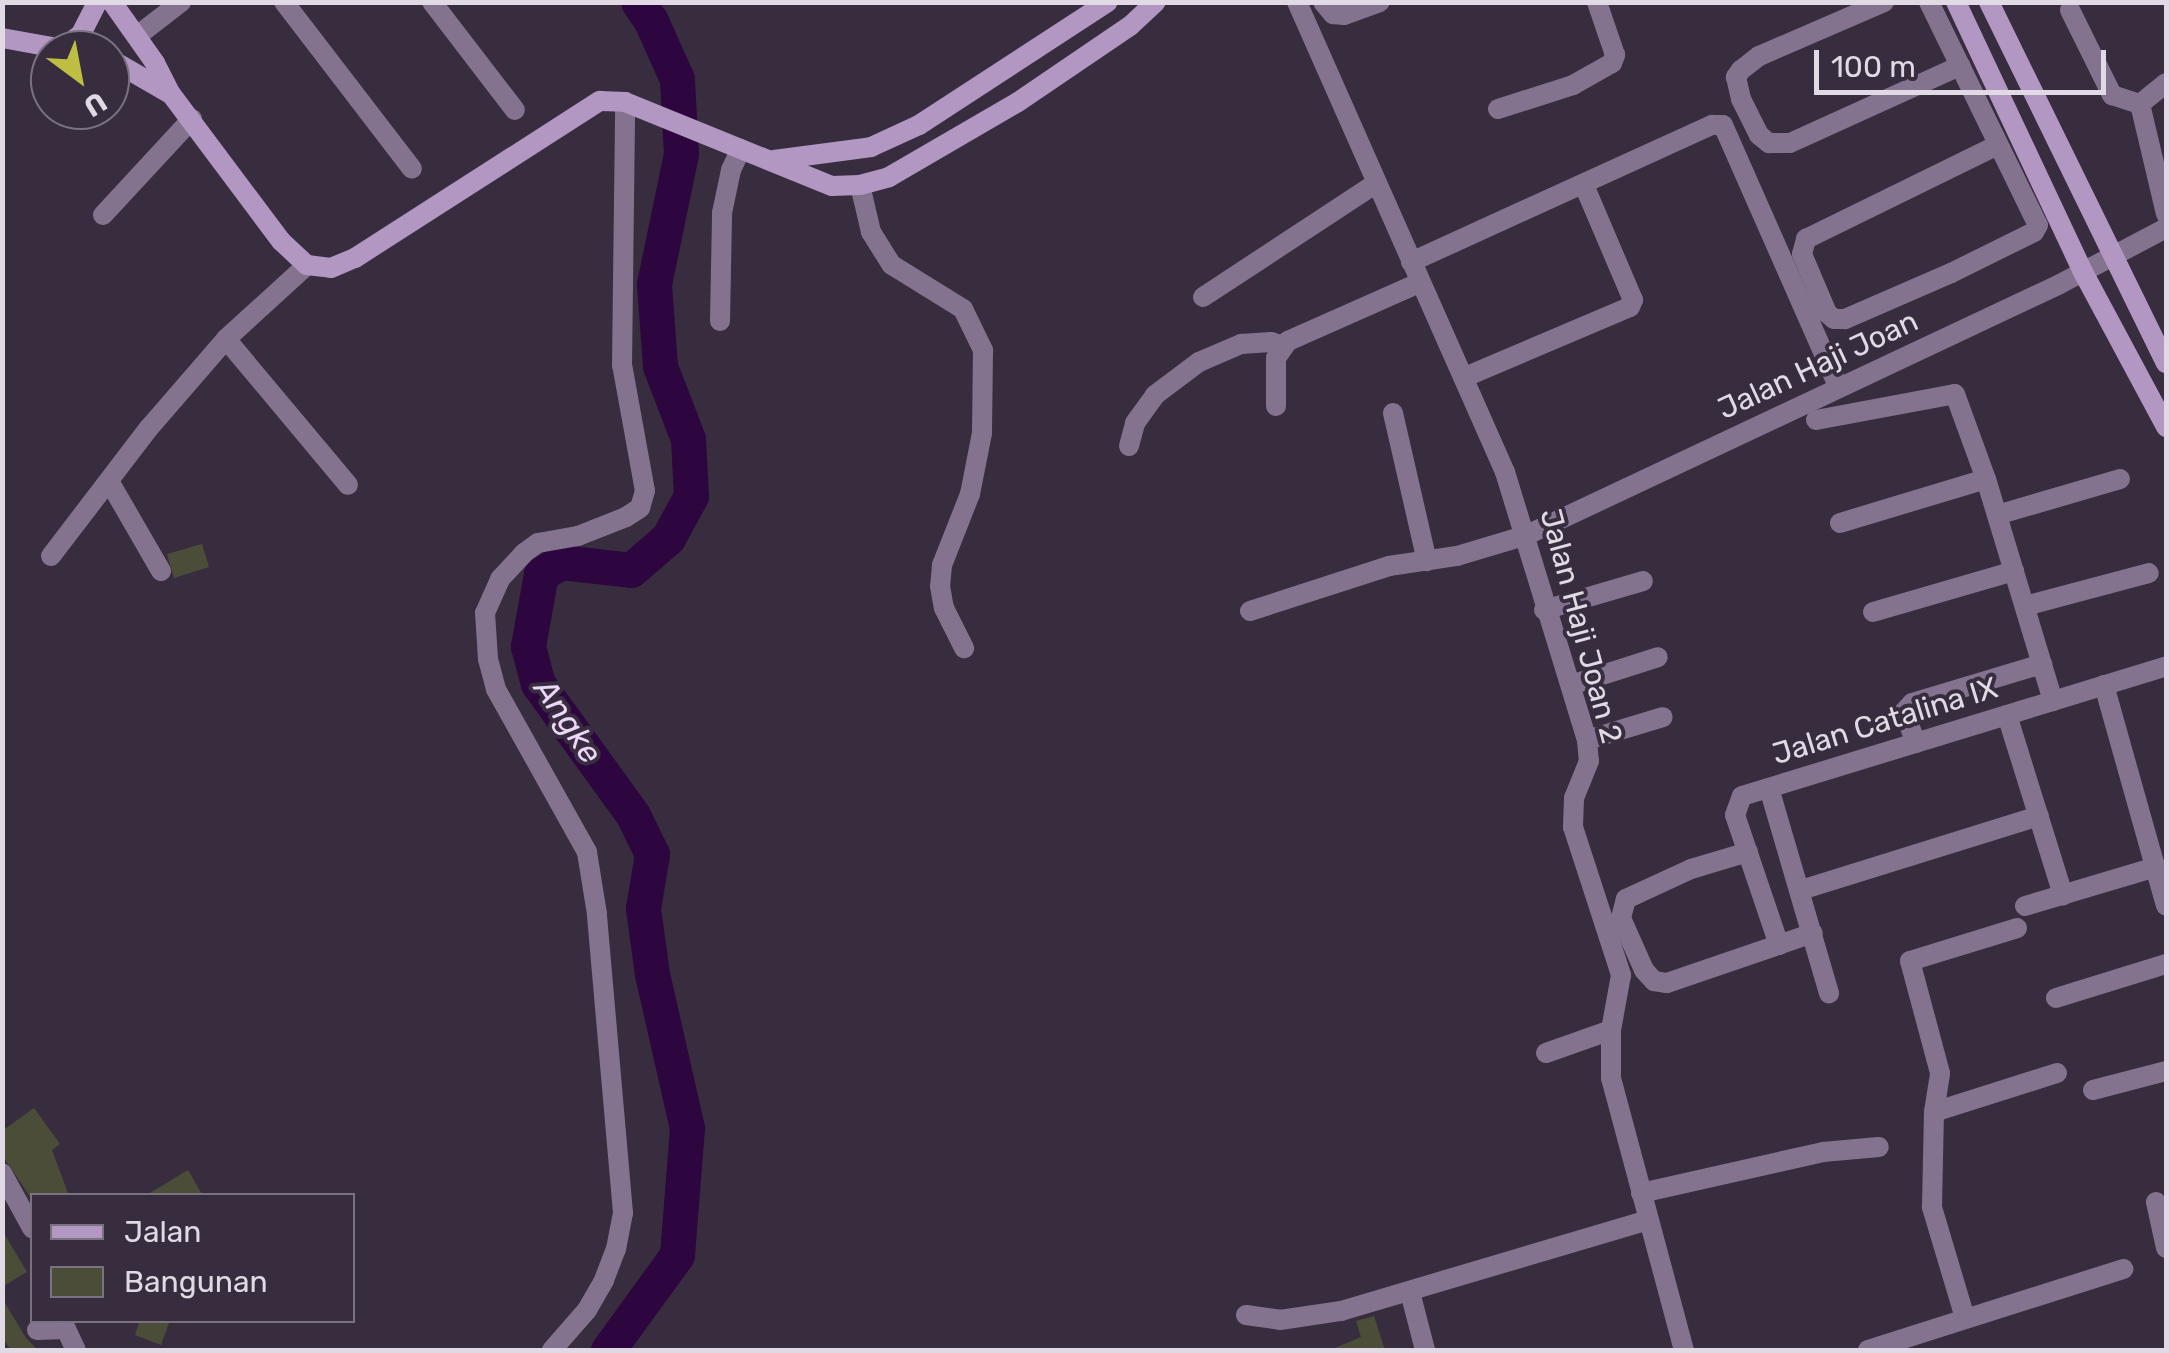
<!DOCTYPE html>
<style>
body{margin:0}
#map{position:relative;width:2169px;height:1353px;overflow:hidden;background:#372d3e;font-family:Rubik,sans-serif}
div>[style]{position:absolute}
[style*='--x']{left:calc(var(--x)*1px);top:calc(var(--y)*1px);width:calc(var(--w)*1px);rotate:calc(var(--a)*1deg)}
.river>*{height:35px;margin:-17.5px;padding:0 17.5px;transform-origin:17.5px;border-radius:17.5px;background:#2d063f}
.building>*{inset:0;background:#4c4d38}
.street>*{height:20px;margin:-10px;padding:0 10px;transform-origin:10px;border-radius:10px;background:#84738e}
.secondary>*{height:20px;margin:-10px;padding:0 10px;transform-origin:10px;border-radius:10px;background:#b297c3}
span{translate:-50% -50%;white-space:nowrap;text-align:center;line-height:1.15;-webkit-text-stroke:8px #372d3e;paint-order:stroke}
.street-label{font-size:30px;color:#e1dae5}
.water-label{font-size:32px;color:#ecd6f9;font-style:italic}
.frame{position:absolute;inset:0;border:5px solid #e1dae5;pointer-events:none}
.legend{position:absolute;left:30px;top:1193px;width:325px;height:130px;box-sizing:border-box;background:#372d3e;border:2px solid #7b7281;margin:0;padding:12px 18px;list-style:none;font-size:30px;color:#e1dae5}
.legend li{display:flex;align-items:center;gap:20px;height:50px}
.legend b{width:50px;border:2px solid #7b7281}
.north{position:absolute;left:30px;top:30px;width:100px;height:100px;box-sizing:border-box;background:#372d3e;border:2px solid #7b7281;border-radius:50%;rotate:148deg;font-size:28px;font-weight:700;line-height:40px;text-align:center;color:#e1dae5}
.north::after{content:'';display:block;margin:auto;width:35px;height:45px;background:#bebe42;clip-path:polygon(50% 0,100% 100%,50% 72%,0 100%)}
.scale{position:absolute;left:1814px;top:50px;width:292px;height:45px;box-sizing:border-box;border:5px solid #e1dae5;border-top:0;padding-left:12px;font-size:30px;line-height:35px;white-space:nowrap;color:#e1dae5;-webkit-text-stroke:8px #372d3e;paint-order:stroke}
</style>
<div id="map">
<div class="river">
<i style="--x:608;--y:1350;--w:117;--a:-54"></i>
<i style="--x:677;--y:1255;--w:127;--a:-85.5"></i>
<i style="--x:687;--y:1128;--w:158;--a:-102.8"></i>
<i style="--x:652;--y:974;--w:67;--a:-97.8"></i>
<i style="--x:643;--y:908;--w:55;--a:-80.5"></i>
<i style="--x:652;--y:854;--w:43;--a:-116"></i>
<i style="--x:633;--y:815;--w:162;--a:-125.9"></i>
<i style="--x:538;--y:684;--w:39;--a:-105"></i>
<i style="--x:528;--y:646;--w:73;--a:-79.8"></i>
<i style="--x:541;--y:574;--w:23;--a:-31"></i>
<i style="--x:561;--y:562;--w:70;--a:6.5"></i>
<i style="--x:631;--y:570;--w:49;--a:-40.9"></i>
<i style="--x:668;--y:538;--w:48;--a:-61.3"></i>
<i style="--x:691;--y:496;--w:57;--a:-93"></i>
<i style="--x:688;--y:439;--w:78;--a:-111"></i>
<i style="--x:660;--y:366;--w:82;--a:-94.2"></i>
<i style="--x:654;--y:284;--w:133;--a:-78.3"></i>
<i style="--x:681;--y:154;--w:75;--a:-93.1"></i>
<i style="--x:677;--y:79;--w:64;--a:-114.1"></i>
<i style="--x:651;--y:21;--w:23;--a:-124"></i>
</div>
<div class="building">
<i style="clip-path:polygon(202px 544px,209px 567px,174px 578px,167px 554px)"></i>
<i style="clip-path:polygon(34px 1108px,60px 1144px,52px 1150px,69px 1196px,31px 1198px,2px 1155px,2px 1131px)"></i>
<i style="clip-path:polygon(188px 1170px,203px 1196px,145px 1196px)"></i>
<i style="clip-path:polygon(2px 1230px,27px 1272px,2px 1287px)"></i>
<i style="clip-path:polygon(2px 1298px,26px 1338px,38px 1350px,11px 1350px,2px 1338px)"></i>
<i style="clip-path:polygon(1374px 1316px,1385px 1350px,1330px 1350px,1361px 1337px,1356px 1321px)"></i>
<i style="clip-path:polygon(140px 1320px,170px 1320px,161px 1345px,135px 1335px)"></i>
</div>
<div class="street">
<i style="--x:284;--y:2;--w:210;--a:52.5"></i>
<i style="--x:432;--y:2;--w:136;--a:52.5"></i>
<i style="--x:1297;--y:2;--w:514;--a:66.13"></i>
<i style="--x:1505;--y:472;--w:280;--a:73"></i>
<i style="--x:1587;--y:740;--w:21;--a:85"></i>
<i style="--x:1589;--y:761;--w:40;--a:112"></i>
<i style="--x:1574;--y:798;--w:29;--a:92"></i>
<i style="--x:1573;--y:827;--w:156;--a:72"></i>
<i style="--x:1621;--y:975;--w:56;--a:100.3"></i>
<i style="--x:1611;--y:1030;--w:48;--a:90"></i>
<i style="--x:1611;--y:1078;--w:282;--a:75"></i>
<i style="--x:1323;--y:2;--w:16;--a:50"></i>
<i style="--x:1333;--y:14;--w:11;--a:5"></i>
<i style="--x:1344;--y:15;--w:38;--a:-20"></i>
<i style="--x:1884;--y:2;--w:136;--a:156.6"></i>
<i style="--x:1759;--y:56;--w:23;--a:142"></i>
<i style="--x:1741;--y:70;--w:9;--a:126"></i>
<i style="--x:1736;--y:77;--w:23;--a:77"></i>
<i style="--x:1741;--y:99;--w:40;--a:63.4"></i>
<i style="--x:1759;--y:135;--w:13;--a:39"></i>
<i style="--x:1769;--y:143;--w:21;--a:0"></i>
<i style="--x:1790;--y:143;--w:187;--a:-24.4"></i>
<i style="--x:1929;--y:2;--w:248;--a:64"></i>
<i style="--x:2038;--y:225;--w:8;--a:120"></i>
<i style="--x:2034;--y:232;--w:93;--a:153.7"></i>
<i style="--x:1951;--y:273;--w:116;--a:156.5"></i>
<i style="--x:1845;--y:319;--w:11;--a:180"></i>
<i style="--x:1834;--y:319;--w:9;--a:-139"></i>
<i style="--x:1827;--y:313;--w:64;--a:-113"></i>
<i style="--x:1802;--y:254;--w:16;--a:-75"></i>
<i style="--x:1806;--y:239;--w:214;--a:-26.1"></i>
<i style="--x:2070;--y:10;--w:95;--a:63.7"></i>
<i style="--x:2112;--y:95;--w:29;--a:18"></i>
<i style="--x:2140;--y:104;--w:113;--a:76.7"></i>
<i style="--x:137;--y:36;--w:56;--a:-37.7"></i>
<i style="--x:2140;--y:104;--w:33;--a:-39"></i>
<i style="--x:1498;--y:109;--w:79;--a:-17.7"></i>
<i style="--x:1573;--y:85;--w:45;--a:-29.4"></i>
<i style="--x:1612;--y:63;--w:9;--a:-69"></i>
<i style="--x:1615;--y:55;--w:56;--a:-108.8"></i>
<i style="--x:860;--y:185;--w:48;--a:76.8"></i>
<i style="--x:871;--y:232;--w:39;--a:58"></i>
<i style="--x:892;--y:265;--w:84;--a:31.8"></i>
<i style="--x:963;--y:309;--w:46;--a:64"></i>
<i style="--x:983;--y:350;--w:83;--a:90.7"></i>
<i style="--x:982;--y:433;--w:62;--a:101.1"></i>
<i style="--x:970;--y:494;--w:76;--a:111.5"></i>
<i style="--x:942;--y:565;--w:21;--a:95"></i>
<i style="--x:940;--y:586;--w:22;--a:80"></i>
<i style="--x:944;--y:608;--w:45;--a:63.4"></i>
<i style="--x:103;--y:215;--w:131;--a:-47.2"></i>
<i style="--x:1411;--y:262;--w:331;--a:-24.5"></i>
<i style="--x:1712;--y:125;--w:11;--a:0"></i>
<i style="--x:1723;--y:125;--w:287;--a:66.2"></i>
<i style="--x:1203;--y:297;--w:206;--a:-33.3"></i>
<i style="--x:720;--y:321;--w:108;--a:-88.9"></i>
<i style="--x:722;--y:213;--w:44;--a:-78.2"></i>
<i style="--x:731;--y:170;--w:23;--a:-65"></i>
<i style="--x:226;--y:339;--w:190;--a:50.1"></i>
<i style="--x:1465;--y:377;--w:179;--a:-23"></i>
<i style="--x:1630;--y:307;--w:8;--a:-67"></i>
<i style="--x:1633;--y:300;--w:125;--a:-113.1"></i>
<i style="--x:1276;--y:406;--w:48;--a:-90"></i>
<i style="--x:1276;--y:358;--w:21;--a:-55"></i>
<i style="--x:1288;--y:341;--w:145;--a:-23.9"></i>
<i style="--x:1393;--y:413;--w:152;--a:77.1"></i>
<i style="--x:1816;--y:420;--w:141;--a:-10.6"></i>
<i style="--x:1955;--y:394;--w:90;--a:70"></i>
<i style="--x:1986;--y:479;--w:232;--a:73.2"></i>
<i style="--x:1129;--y:446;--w:24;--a:-75"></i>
<i style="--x:1135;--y:423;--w:34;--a:-54"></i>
<i style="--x:1155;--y:395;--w:55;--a:-36.9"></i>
<i style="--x:1199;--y:362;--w:46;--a:-23.2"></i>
<i style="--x:1241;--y:344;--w:30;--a:-4"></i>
<i style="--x:1271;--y:342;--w:13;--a:18"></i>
<i style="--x:109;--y:481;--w:104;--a:60"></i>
<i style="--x:1997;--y:515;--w:128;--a:-16.3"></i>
<i style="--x:1840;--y:523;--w:152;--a:-16.8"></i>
<i style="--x:51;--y:556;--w:161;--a:-52.6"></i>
<i style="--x:149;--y:428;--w:118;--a:-49.1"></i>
<i style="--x:226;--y:339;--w:110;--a:-42.4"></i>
<i style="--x:2025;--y:606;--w:128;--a:-14.9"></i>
<i style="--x:1544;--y:610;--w:103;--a:-16.3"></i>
<i style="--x:1250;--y:611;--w:146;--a:-17.9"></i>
<i style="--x:1389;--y:566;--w:69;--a:-8.4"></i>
<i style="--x:1457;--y:556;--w:73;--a:-16.7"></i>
<i style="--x:1527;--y:535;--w:587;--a:-25.21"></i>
<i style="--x:2058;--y:285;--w:122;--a:-27.8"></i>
<i style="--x:1873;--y:612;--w:147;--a:-16.2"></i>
<i style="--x:1571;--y:685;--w:91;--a:-17.8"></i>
<i style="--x:2104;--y:685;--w:229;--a:74.3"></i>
<i style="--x:2007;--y:715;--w:189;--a:72.7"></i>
<i style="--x:1587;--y:740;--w:79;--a:-16.8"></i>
<i style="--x:1916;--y:743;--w:33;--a:-111"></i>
<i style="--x:1904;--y:712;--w:12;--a:-48"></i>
<i style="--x:1912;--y:703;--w:136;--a:-16.7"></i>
<i style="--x:1769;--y:788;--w:214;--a:73.7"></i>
<i style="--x:1748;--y:852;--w:59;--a:163.4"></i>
<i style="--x:1691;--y:869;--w:72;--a:155.2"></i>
<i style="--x:1626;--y:899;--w:20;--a:105"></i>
<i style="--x:1621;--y:918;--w:57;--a:66.1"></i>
<i style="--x:1644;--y:970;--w:15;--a:48"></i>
<i style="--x:1654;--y:981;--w:13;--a:9"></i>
<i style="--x:1667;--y:983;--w:154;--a:-18.9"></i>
<i style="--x:1801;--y:890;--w:249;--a:-17.3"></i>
<i style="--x:2025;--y:906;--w:137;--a:-16.6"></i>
<i style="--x:1779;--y:945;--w:137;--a:-108.7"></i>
<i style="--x:1735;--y:815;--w:20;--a:-70"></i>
<i style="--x:1742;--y:796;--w:443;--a:-17"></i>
<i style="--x:2056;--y:998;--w:115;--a:-17.2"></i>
<i style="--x:1546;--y:1053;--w:69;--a:-19.5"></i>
<i style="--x:2093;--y:1090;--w:75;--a:-14.6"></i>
<i style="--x:1934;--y:1112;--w:129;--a:-17.6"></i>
<i style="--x:2;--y:1173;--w:63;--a:61.4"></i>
<i style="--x:1641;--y:1193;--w:187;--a:-12.7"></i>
<i style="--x:1823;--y:1152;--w:56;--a:-5.1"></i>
<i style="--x:2156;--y:1202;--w:47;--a:77.7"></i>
<i style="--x:1410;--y:1292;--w:60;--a:75.5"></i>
<i style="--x:1246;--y:1315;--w:34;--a:8"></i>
<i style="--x:1280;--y:1320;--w:62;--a:-8.4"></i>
<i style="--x:1341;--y:1311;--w:321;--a:-16.5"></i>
<i style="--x:1965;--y:1318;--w:116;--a:-106.6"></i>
<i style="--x:1932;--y:1207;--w:95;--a:-88.8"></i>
<i style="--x:1934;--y:1112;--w:39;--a:-81"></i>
<i style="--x:1940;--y:1073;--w:116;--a:-105"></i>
<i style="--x:1910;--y:961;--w:112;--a:-17.1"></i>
<i style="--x:37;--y:1330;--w:29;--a:-2"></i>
<i style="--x:66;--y:1329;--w:23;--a:65"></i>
<i style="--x:552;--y:1350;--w:53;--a:-48.8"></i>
<i style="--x:587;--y:1310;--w:34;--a:-60"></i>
<i style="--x:604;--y:1280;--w:33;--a:-69"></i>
<i style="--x:616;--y:1249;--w:37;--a:-79"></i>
<i style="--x:623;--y:1213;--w:300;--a:-95"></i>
<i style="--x:597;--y:914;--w:63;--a:-99.2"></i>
<i style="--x:587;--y:852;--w:187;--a:-119.2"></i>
<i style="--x:496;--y:689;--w:31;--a:-105"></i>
<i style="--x:488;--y:659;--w:46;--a:-93.7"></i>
<i style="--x:485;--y:613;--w:37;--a:-66"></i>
<i style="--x:500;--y:579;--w:35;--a:-47"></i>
<i style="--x:524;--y:553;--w:17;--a:-36"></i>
<i style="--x:538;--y:543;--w:41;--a:-9.9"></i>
<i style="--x:578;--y:536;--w:52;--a:-21.6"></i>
<i style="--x:626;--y:517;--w:17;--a:-33"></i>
<i style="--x:640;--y:508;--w:18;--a:-74"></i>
<i style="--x:645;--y:491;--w:128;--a:-100.3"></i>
<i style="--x:622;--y:365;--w:263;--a:-89.3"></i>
<i style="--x:1868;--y:1350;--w:268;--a:-17.6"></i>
</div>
<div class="secondary">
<i style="--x:112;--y:2;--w:75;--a:54.8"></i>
<i style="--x:155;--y:63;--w:35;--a:63"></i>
<i style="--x:171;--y:94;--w:184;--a:53.2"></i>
<i style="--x:281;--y:241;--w:35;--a:43"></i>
<i style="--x:307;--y:265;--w:24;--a:7"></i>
<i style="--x:331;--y:268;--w:26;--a:-23"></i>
<i style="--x:355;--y:258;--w:291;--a:-32.7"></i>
<i style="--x:600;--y:101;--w:25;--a:2"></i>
<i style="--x:625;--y:102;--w:223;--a:22.1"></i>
<i style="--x:832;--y:186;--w:28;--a:-2"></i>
<i style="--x:860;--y:185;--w:30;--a:-15"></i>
<i style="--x:889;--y:177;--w:149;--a:-30.2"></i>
<i style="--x:1018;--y:102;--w:135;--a:-34.2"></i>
<i style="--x:1130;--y:26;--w:35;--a:-43"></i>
<i style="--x:1956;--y:2;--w:298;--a:64.8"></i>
<i style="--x:2083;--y:272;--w:176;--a:61.8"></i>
<i style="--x:1989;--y:2;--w:402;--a:63.9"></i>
<i style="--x:2;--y:38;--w:68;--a:10.2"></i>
<i style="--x:62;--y:49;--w:24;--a:-38"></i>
<i style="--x:81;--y:34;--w:36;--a:-63"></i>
<i style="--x:110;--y:59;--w:68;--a:30"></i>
<i style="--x:774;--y:160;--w:98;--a:-7.6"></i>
<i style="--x:871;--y:147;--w:53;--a:-24.6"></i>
<i style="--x:919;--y:125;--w:225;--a:-33.1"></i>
</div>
<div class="street-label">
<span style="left:1818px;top:365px;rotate:-25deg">Jalan Haji Joan</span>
<span style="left:1581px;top:626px;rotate:75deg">Jalan Haji Joan 2</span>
<span style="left:1885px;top:721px;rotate:-17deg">Jalan Catalina IX</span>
</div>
<div class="water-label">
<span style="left:568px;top:721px;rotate:56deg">Angke</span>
</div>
<div class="frame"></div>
<ul class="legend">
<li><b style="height:12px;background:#b297c3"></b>Jalan</li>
<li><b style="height:28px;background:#4c4d38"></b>Bangunan</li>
</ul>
<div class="north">U</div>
<div class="scale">100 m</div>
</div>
